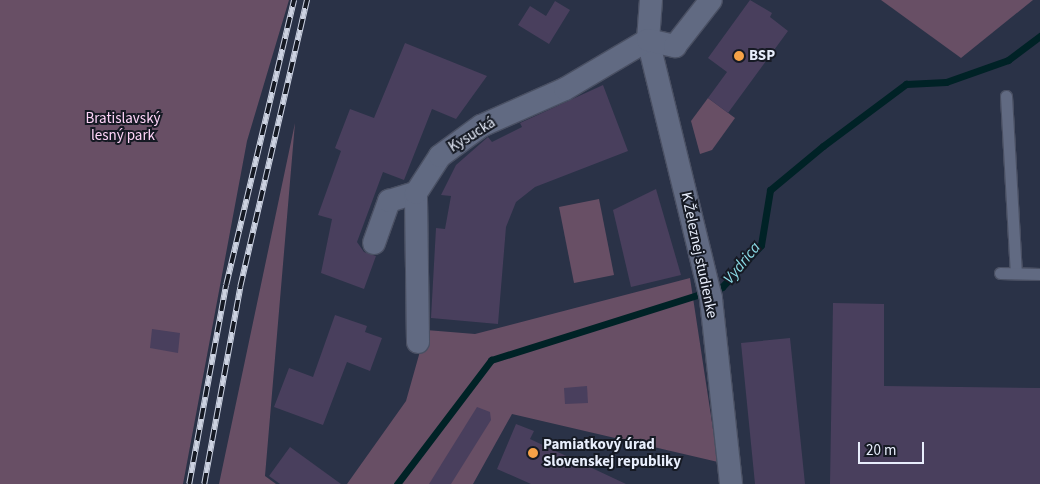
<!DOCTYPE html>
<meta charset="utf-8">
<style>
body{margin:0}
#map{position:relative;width:1040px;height:484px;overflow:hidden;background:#2a3247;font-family:"Source Sans 3",sans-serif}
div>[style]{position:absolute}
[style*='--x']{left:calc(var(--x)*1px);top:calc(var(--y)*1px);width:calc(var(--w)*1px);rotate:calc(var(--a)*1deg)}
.green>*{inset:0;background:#684f65}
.stream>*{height:7px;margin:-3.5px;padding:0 3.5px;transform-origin:3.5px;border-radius:3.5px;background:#002226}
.building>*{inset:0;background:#493f5d}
.roads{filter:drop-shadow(1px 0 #4a5063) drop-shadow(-1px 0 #4a5063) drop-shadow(0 1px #4a5063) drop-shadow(0 -1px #4a5063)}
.lane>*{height:11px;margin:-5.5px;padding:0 5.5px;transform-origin:5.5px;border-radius:5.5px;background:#616a82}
.street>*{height:22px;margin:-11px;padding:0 11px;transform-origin:11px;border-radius:11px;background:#616a82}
.rail>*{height:5.5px;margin-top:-2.75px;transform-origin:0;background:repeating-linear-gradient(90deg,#161a24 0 11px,#ccd2e1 0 22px);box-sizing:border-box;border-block:1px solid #ccd2e1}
.dots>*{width:14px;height:14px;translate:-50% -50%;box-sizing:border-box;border:2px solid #161a24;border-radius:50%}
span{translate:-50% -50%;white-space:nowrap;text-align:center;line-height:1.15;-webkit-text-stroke:4px #161a24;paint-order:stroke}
.poi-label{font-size:15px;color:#e8eefc;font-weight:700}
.left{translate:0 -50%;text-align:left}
.park-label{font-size:15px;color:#ffd5f9}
.street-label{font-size:15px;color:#e8eefc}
.water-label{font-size:16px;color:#8cdee8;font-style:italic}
.scale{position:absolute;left:858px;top:442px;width:66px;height:22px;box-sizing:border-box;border:2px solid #e8eefc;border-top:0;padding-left:6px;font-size:15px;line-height:18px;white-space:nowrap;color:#e8eefc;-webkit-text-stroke:4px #161a24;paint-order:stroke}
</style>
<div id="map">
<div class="green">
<i style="clip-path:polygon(0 0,289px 0,247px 141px,183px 484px,0 484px)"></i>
<i style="clip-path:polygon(881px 0,1033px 0,961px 58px)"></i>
<i style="clip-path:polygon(708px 98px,735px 118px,712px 150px,700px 154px,691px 121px)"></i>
<i style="clip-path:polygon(295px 123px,265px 476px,276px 484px,219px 484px)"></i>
<i style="clip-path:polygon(599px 199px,614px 275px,574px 283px,559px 207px)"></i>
<i style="clip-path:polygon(690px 278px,718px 462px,512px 414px,473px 484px,347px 484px,406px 401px,426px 330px,475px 334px)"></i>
</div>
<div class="stream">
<i style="--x:397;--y:484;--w:156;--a:-52.8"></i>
<i style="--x:491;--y:360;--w:242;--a:-17.5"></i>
<i style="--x:722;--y:287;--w:57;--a:-47.1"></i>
<i style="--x:761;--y:245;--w:56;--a:-80.7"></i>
<i style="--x:770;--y:190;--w:69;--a:-39.7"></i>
<i style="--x:823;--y:146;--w:104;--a:-36.8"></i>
<i style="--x:906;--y:84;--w:40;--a:-2.9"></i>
<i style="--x:946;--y:82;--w:66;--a:-19.5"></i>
<i style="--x:1008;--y:60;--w:40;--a:-37"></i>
</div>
<div class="building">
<i style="clip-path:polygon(750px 0,772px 13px,770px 17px,788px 31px,728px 113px,708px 98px,727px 72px,708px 58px)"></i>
<i style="clip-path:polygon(555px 1px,570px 10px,549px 44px,518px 25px,530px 6px,546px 16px)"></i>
<i style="clip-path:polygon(405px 43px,487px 76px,456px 119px,432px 109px,404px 180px,383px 172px,357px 242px,364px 252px,376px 256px,364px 289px,321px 273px,332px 219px,318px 215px,341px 151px,335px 148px,350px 109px,374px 118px)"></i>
<i style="clip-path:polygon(603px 85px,628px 151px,535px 187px,516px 202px,506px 227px,498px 324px,431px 318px,436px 228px,445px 229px,451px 196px,441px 195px,456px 165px,488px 137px,492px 142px,522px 127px,520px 123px)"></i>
<i style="clip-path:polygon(656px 189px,681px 275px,631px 287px,613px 210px)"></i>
<i style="clip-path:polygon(833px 303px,884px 304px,884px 386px,1040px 388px,1040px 484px,830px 484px)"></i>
<i style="clip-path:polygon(335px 315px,367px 326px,365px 332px,382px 338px,370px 371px,347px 362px,323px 425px,274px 407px,289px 368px,313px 377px)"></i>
<i style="clip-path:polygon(152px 329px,180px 333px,178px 353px,150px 348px)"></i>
<i style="clip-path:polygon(790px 338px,805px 484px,755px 484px,741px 343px)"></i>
<i style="clip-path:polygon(587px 386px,588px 403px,565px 404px,564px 388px)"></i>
<i style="clip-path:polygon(477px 407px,490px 412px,491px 420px,451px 484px,429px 484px)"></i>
<i style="clip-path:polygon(516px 424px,534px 431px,530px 439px,626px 484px,531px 484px,497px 469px)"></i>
<i style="clip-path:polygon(290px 447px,341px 484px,280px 484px,269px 476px)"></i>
</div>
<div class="roads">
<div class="lane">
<i style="--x:1006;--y:96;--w:177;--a:86.8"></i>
<i style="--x:1000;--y:273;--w:40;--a:1.4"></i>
</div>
<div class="street">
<i style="--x:651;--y:0;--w:40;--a:94.3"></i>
<i style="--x:648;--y:40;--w:267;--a:76.3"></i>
<i style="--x:711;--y:299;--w:186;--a:83.8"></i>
<i style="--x:374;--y:243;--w:45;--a:-70.3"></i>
<i style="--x:389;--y:201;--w:28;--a:-17"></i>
<i style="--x:418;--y:342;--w:149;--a:-90.8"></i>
<i style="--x:416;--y:193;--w:44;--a:-57"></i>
<i style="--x:440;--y:156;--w:51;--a:-36.2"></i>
<i style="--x:481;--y:126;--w:92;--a:-23.8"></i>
<i style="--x:565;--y:89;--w:96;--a:-30.6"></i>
<i style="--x:648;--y:40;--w:28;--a:13"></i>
<i style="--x:675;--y:46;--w:58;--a:-52"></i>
</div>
</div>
<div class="rail">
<i style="--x:189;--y:484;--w:202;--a:-79.5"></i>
<i style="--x:226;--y:285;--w:293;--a:-76.6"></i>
<i style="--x:204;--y:484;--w:200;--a:-79.6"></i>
<i style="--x:240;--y:287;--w:295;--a:-76.9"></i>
</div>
<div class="dots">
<i style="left:739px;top:56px;background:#f6a247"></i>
<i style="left:533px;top:453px;background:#f6a247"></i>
</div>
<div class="poi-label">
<span class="left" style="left:749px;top:56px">BSP</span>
<span class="left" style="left:543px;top:453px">Pamiatkový úrad<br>Slovenskej republiky</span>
</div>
<div class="park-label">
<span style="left:123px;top:127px">Bratislavský<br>lesný park</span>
</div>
<div class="street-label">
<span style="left:472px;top:135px;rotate:-32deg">Kysucká</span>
<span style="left:699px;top:255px;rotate:78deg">K Železnej studienke</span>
</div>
<div class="water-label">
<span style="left:742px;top:263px;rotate:-51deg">Vydrica</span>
</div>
<div class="scale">20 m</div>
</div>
